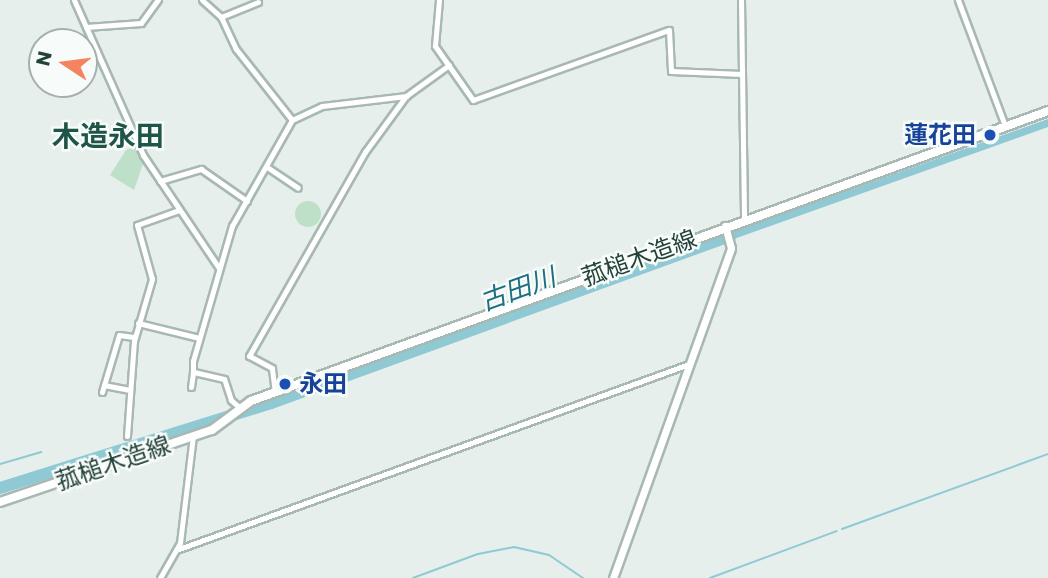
<!DOCTYPE html>
<meta charset="utf-8">
<style>
body{margin:0}
#map{position:relative;width:1048px;height:578px;overflow:hidden;background:#e6efeb;font-family:Poppins,"Noto Sans JP",sans-serif}
div>[style]{position:absolute}
[style*='--x']{left:calc(var(--x)*1px);top:calc(var(--y)*1px);width:calc(var(--w)*1px);rotate:calc(var(--a)*1deg)}
.green>*{inset:0;background:#bfe0c8}
.round{border-radius:50%}
.water>*{inset:0;background:#8ec9d4}
.stream>*{height:2px;margin:-1px;padding:0 1px;transform-origin:1px;border-radius:1px;background:#8ec9d4}
.river>*{height:12px;margin:-6px;padding:0 6px;transform-origin:6px;border-radius:6px;background:#8ec9d4}
.roads{filter:drop-shadow(2px 0 #a8b8b2) drop-shadow(-2px 0 #a8b8b2) drop-shadow(0 2px #a8b8b2) drop-shadow(0 -2px #a8b8b2)}
.minor>*{height:5px;margin:-2.5px;padding:0 2.5px;transform-origin:2.5px;border-radius:2.5px;background:#fff}
.tertiary>*{height:7px;margin:-3.5px;padding:0 3.5px;transform-origin:3.5px;border-radius:3.5px;background:#fff}
.secondary>*{height:8px;margin:-4px;padding:0 4px;transform-origin:4px;border-radius:4px;background:#fff}
.dots>*{width:19px;height:19px;translate:-50% -50%;box-sizing:border-box;border:4px solid #f7fbf9;border-radius:50%}
span{translate:-50% -50%;white-space:nowrap;text-align:center;line-height:1.15;-webkit-text-stroke:5px #f7fbf9;paint-order:stroke}
.transit-label{font-size:24px;color:#164399;font-weight:700}
.right{translate:-100% -50%;text-align:right}
.left{translate:0 -50%;text-align:left}
.street-label{font-size:24px;color:#24423a}
.water-label{font-size:26px;color:#1c6f80;font-style:italic}
.quarter-label{font-size:28px;color:#1f5548;font-weight:700}
.north{position:absolute;left:28px;top:28px;width:70px;height:70px;box-sizing:border-box;background:#f7fbf9;border:2px solid #a3b1ad;border-radius:50%;rotate:283deg;font-size:19px;font-weight:700;line-height:28px;text-align:center;color:#24423a}
.north::after{content:'';display:block;margin:auto;width:24px;height:32px;background:#f4845f;clip-path:polygon(50% 0,100% 100%,50% 72%,0 100%)}
</style>
<div id="map">
<div class="green">
<i style="clip-path:polygon(134px 147px,143px 164px,134px 190px,110px 175px,126px 150px)"></i>
<i class="round" style="left:295px;top:201px;width:26px;height:26px"></i>
</div>
<div class="water">
<i style="clip-path:polygon(1048px 119px,1048px 127px,717px 245px,715px 238px)"></i>
</div>
<div class="stream">
<i style="--x:0;--y:464;--w:43;--a:-16.3"></i>
<i style="--x:842;--y:529;--w:219;--a:-20"></i>
<i style="--x:413;--y:578;--w:69;--a:-20.3"></i>
<i style="--x:478;--y:554;--w:37;--a:-11"></i>
<i style="--x:514;--y:547;--w:36;--a:13"></i>
<i style="--x:549;--y:555;--w:41;--a:34.1"></i>
<i style="--x:710;--y:578;--w:135;--a:-20.3"></i>
</div>
<div class="river">
<i style="--x:0;--y:488;--w:284;--a:-17.4"></i>
<i style="--x:271;--y:403;--w:489;--a:-20"></i>
</div>
<div class="roads">
<div class="minor">
<i style="--x:74;--y:0;--w:170;--a:66"></i>
<i style="--x:143;--y:155;--w:136;--a:56.1"></i>
<i style="--x:202;--y:0;--w:25;--a:42"></i>
<i style="--x:221;--y:17;--w:35;--a:65"></i>
<i style="--x:236;--y:49;--w:90;--a:51.7"></i>
<i style="--x:439;--y:0;--w:46;--a:95"></i>
<i style="--x:435;--y:46;--w:66;--a:54.9"></i>
<i style="--x:473;--y:100;--w:208;--a:-19.7"></i>
<i style="--x:669;--y:30;--w:41;--a:87.2"></i>
<i style="--x:671;--y:71;--w:71;--a:2.4"></i>
<i style="--x:741;--y:0;--w:219;--a:89.2"></i>
<i style="--x:958;--y:0;--w:134;--a:69.5"></i>
<i style="--x:221;--y:17;--w:40;--a:-22"></i>
<i style="--x:86;--y:27;--w:55;--a:-4.2"></i>
<i style="--x:141;--y:23;--w:29;--a:-54"></i>
<i style="--x:267;--y:167;--w:37;--a:34"></i>
<i style="--x:160;--y:181;--w:43;--a:-16.3"></i>
<i style="--x:201;--y:169;--w:56;--a:34.8"></i>
<i style="--x:138;--y:323;--w:63;--a:13.8"></i>
<i style="--x:104;--y:385;--w:25;--a:11"></i>
<i style="--x:191;--y:387;--w:15;--a:-82"></i>
<i style="--x:102;--y:392;--w:59;--a:-73.4"></i>
<i style="--x:119;--y:335;--w:15;--a:8"></i>
<i style="--x:275;--y:393;--w:25;--a:-97"></i>
<i style="--x:272;--y:368;--w:26;--a:-152"></i>
<i style="--x:249;--y:356;--w:235;--a:-60.4"></i>
<i style="--x:365;--y:152;--w:69;--a:-53.8"></i>
<i style="--x:239;--y:407;--w:11;--a:-139"></i>
<i style="--x:231;--y:400;--w:22;--a:-108"></i>
<i style="--x:224;--y:379;--w:32;--a:-167"></i>
<i style="--x:193;--y:372;--w:11;--a:-90"></i>
<i style="--x:193;--y:361;--w:141;--a:-73.9"></i>
<i style="--x:232;--y:226;--w:122;--a:-60.5"></i>
<i style="--x:292;--y:120;--w:33;--a:-25"></i>
<i style="--x:322;--y:106;--w:85;--a:-6.8"></i>
<i style="--x:406;--y:96;--w:53;--a:-35.8"></i>
<i style="--x:127;--y:436;--w:95;--a:-85.8"></i>
<i style="--x:134;--y:341;--w:65;--a:-73.8"></i>
<i style="--x:152;--y:279;--w:56;--a:-105.5"></i>
<i style="--x:137;--y:225;--w:45;--a:-19.7"></i>
<i style="--x:179;--y:549;--w:543;--a:-19.94"></i>
<i style="--x:160;--y:578;--w:40;--a:-60.3"></i>
<i style="--x:180;--y:543;--w:108;--a:-83.1"></i>
</div>
<div class="tertiary">
<i style="--x:613;--y:578;--w:350;--a:-70.3"></i>
<i style="--x:731;--y:248;--w:23;--a:-105"></i>
</div>
<div class="secondary">
<i style="--x:0;--y:502;--w:224;--a:-18.8"></i>
<i style="--x:212;--y:430;--w:49;--a:-36.6"></i>
<i style="--x:251;--y:401;--w:848;--a:-19.99"></i>
</div>
</div>
<div class="dots">
<i style="left:990px;top:135px;background:#1a4fb4"></i>
<i style="left:285px;top:384px;background:#1a4fb4"></i>
</div>
<div class="transit-label">
<span class="right" style="left:976px;top:135px">蓮花田</span>
<span class="left" style="left:299px;top:384px">永田</span>
</div>
<div class="street-label">
<span style="left:639px;top:258px;rotate:-20deg">菰槌木造線</span>
<span style="left:113px;top:463px;rotate:-19deg">菰槌木造線</span>
</div>
<div class="water-label">
<span style="left:518px;top:290px;rotate:-20deg">古田川</span>
</div>
<div class="quarter-label">
<span style="left:108px;top:137px">木造永田</span>
</div>
<div class="north">N</div>
</div>
